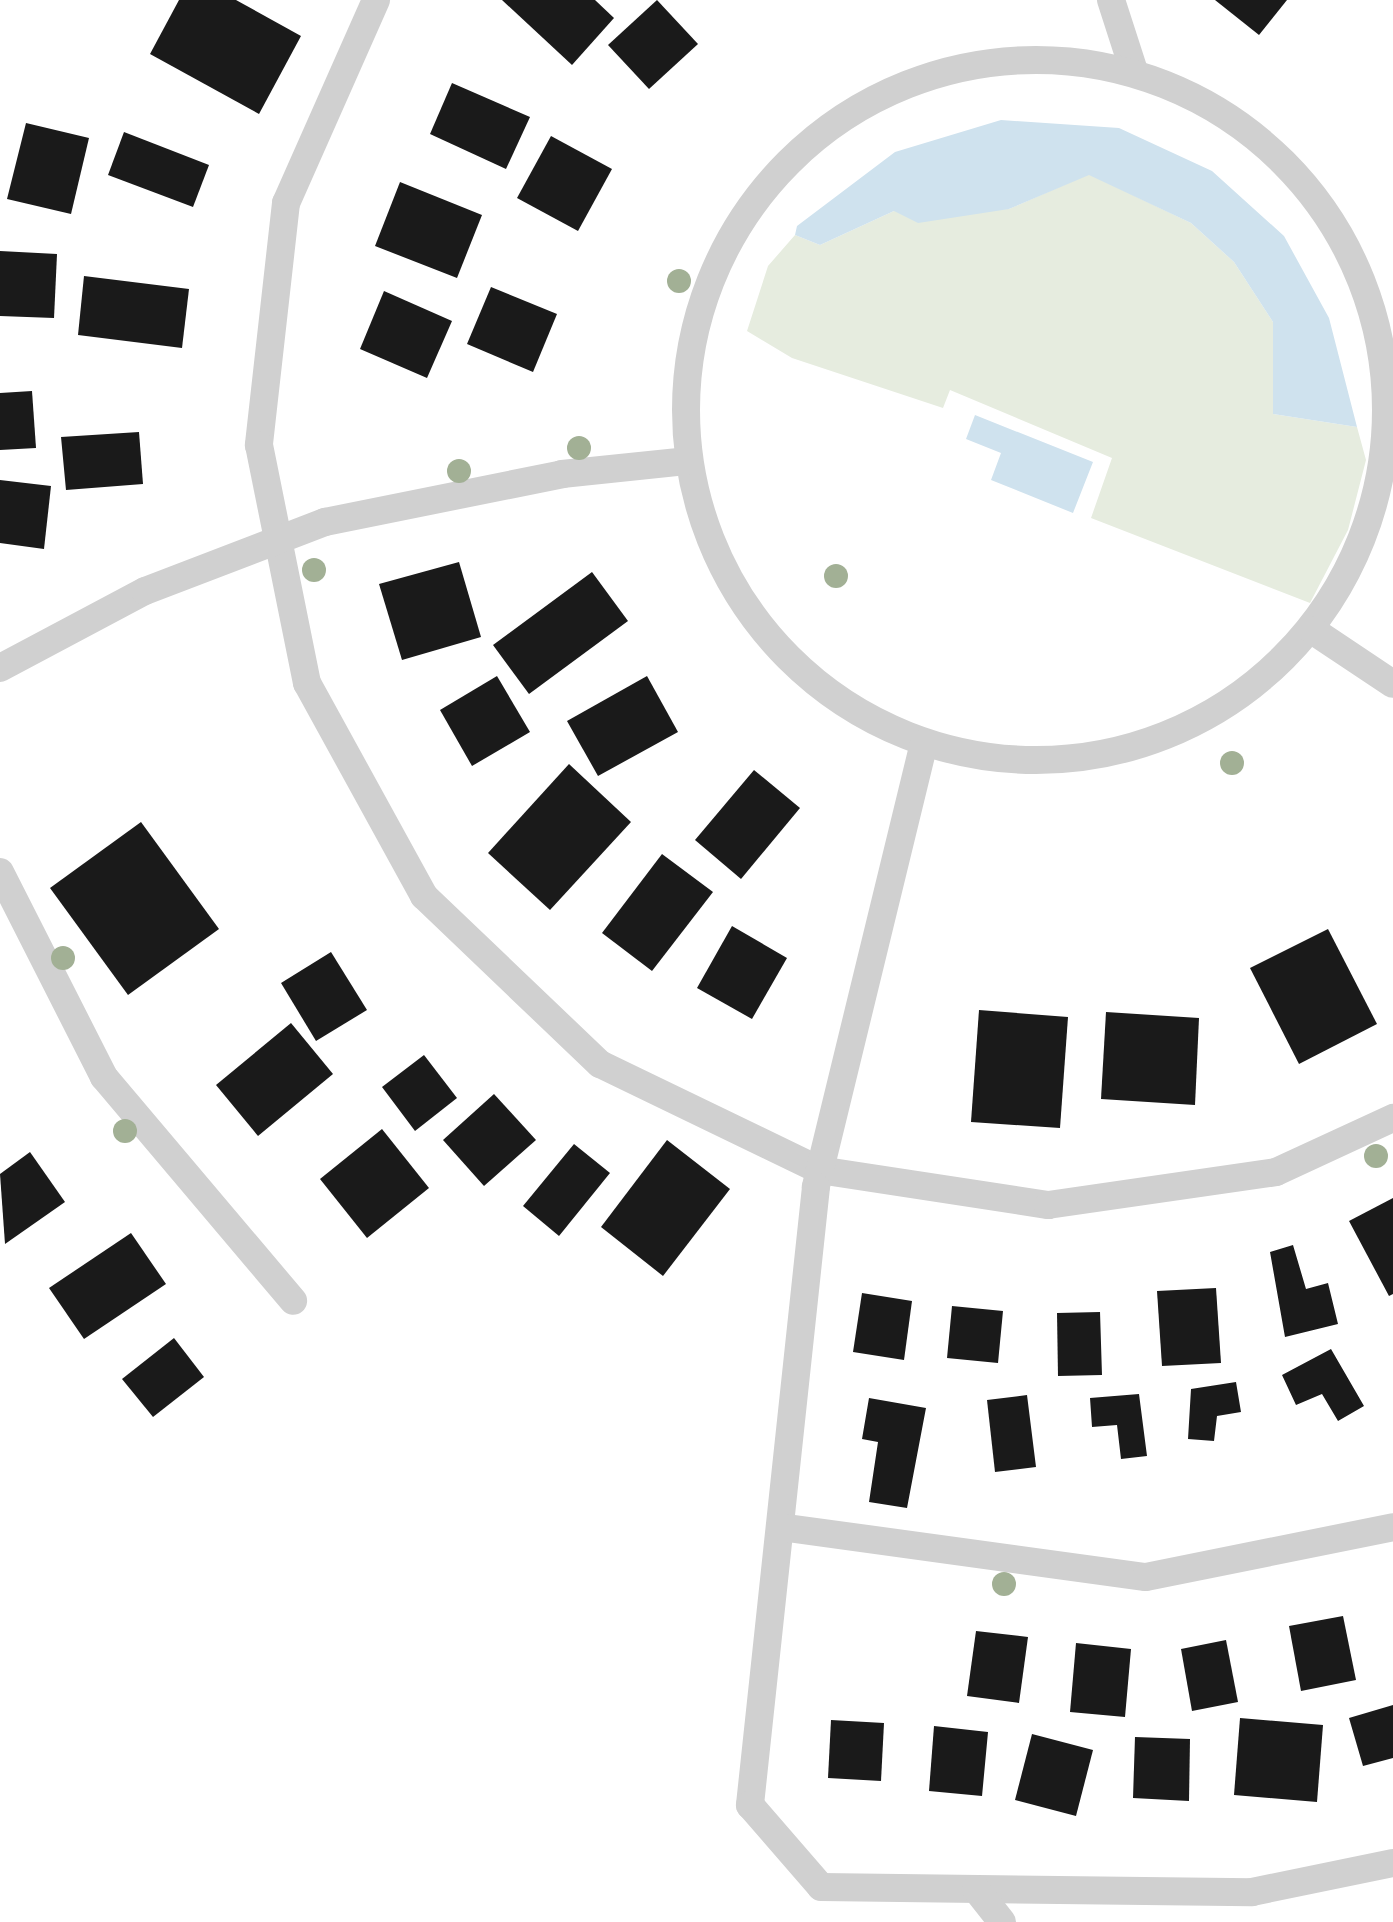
<!DOCTYPE html>
<style>
body{margin:0}
#map{position:relative;width:1393px;height:1922px;overflow:hidden;background:#fff;font-family:"Alegreya Sans",sans-serif}
div>[style]{position:absolute}
[style*='--x']{left:calc(var(--x)*1px);top:calc(var(--y)*1px);width:calc(var(--w)*1px);rotate:calc(var(--a)*1deg)}
.green>*{inset:0;background:#e6ecdf}
.water>*{inset:0;background:#cfe2ee}
.building>*{inset:0;background:#1a1a1a}
.minor>*{height:28px;margin:-14px;padding:0 14px;transform-origin:14px;border-radius:14px;background:#d0d0d0}
.minor>.ring{margin:-14px;padding:0;box-sizing:content-box;background:none;border:28px solid #d0d0d0;border-radius:50%}
.trees>*{width:24px;height:24px;margin:-12px;border-radius:50%;background:#a2b095}
span{translate:-50% -50%;white-space:nowrap;text-align:center;line-height:1.15;-webkit-text-stroke:10px #fff;paint-order:stroke}
</style>
<div id="map">
<div class="green">
<i style="clip-path:polygon(1089px 174px,1191px 223px,1234px 262px,1273px 322px,1273px 414px,1357px 427px,1366px 460px,1348px 530px,1310px 603px,1091px 518px,1112px 458px,950px 390px,943px 408px,792px 358px,747px 331px,768px 266px,795px 235px,820px 245px,894px 211px,1009px 209px)"></i>
</div>
<div class="water">
<i style="clip-path:polygon(1001px 120px,1119px 128px,1212px 171px,1284px 236px,1329px 318px,1357px 427px,1273px 414px,1273px 322px,1234px 262px,1191px 223px,1089px 175px,1009px 209px,918px 223px,894px 211px,820px 245px,795px 235px,797px 226px,895px 152px)"></i>
<i style="clip-path:polygon(975px 415px,1093px 462px,1073px 513px,991px 480px,1001px 453px,966px 439px)"></i>
</div>
<div class="building">
<i style="clip-path:polygon(179px 0,236px 0,301px 36px,259px 114px,150px 54px)"></i>
<i style="clip-path:polygon(502px 0,595px 0,614px 18px,572px 65px)"></i>
<i style="clip-path:polygon(657px 0,698px 44px,649px 89px,608px 45px)"></i>
<i style="clip-path:polygon(1215px 0,1287px 0,1259px 35px)"></i>
<i style="clip-path:polygon(452px 83px,530px 117px,506px 169px,430px 134px)"></i>
<i style="clip-path:polygon(26px 123px,89px 138px,71px 214px,7px 199px)"></i>
<i style="clip-path:polygon(124px 132px,209px 165px,193px 207px,108px 175px)"></i>
<i style="clip-path:polygon(551px 136px,612px 169px,578px 231px,517px 198px)"></i>
<i style="clip-path:polygon(400px 182px,482px 215px,457px 278px,375px 246px)"></i>
<i style="clip-path:polygon(0 251px,57px 254px,54px 318px,0 316px)"></i>
<i style="clip-path:polygon(84px 276px,189px 289px,182px 348px,78px 335px)"></i>
<i style="clip-path:polygon(491px 287px,557px 314px,533px 372px,467px 344px)"></i>
<i style="clip-path:polygon(384px 291px,452px 321px,427px 378px,360px 349px)"></i>
<i style="clip-path:polygon(32px 391px,36px 448px,0 450px,0 393px)"></i>
<i style="clip-path:polygon(139px 432px,143px 484px,66px 490px,61px 437px)"></i>
<i style="clip-path:polygon(0 480px,51px 486px,44px 549px,0 543px)"></i>
<i style="clip-path:polygon(459px 562px,481px 637px,402px 660px,379px 584px)"></i>
<i style="clip-path:polygon(592px 572px,628px 621px,529px 694px,493px 645px)"></i>
<i style="clip-path:polygon(497px 676px,530px 732px,472px 766px,440px 710px)"></i>
<i style="clip-path:polygon(647px 676px,678px 732px,598px 776px,567px 721px)"></i>
<i style="clip-path:polygon(569px 764px,631px 822px,550px 910px,488px 853px)"></i>
<i style="clip-path:polygon(754px 770px,800px 808px,741px 879px,695px 840px)"></i>
<i style="clip-path:polygon(141px 822px,219px 929px,128px 995px,50px 888px)"></i>
<i style="clip-path:polygon(662px 854px,713px 892px,652px 971px,602px 933px)"></i>
<i style="clip-path:polygon(732px 926px,787px 958px,752px 1019px,697px 988px)"></i>
<i style="clip-path:polygon(1328px 929px,1377px 1024px,1299px 1064px,1250px 968px)"></i>
<i style="clip-path:polygon(331px 952px,367px 1010px,316px 1041px,281px 983px)"></i>
<i style="clip-path:polygon(979px 1010px,1068px 1017px,1060px 1128px,971px 1122px)"></i>
<i style="clip-path:polygon(1106px 1012px,1199px 1018px,1195px 1105px,1101px 1099px)"></i>
<i style="clip-path:polygon(291px 1023px,333px 1074px,258px 1136px,216px 1085px)"></i>
<i style="clip-path:polygon(424px 1055px,457px 1098px,415px 1131px,382px 1087px)"></i>
<i style="clip-path:polygon(494px 1094px,536px 1140px,484px 1186px,443px 1140px)"></i>
<i style="clip-path:polygon(382px 1129px,429px 1188px,367px 1238px,320px 1179px)"></i>
<i style="clip-path:polygon(667px 1140px,730px 1189px,663px 1276px,601px 1227px)"></i>
<i style="clip-path:polygon(574px 1144px,610px 1173px,559px 1236px,523px 1206px)"></i>
<i style="clip-path:polygon(30px 1152px,65px 1202px,5px 1244px,0 1174px)"></i>
<i style="clip-path:polygon(1393px 1198px,1393px 1294px,1389px 1296px,1349px 1221px)"></i>
<i style="clip-path:polygon(131px 1233px,166px 1284px,84px 1339px,49px 1288px)"></i>
<i style="clip-path:polygon(1293px 1245px,1306px 1289px,1328px 1283px,1338px 1324px,1285px 1337px,1270px 1252px)"></i>
<i style="clip-path:polygon(1216px 1288px,1221px 1363px,1162px 1366px,1157px 1291px)"></i>
<i style="clip-path:polygon(862px 1293px,912px 1301px,904px 1360px,853px 1352px)"></i>
<i style="clip-path:polygon(952px 1306px,1003px 1311px,998px 1363px,947px 1358px)"></i>
<i style="clip-path:polygon(1100px 1312px,1102px 1375px,1058px 1376px,1057px 1313px)"></i>
<i style="clip-path:polygon(174px 1338px,204px 1377px,153px 1417px,122px 1379px)"></i>
<i style="clip-path:polygon(1331px 1349px,1364px 1406px,1338px 1421px,1322px 1394px,1296px 1405px,1282px 1375px)"></i>
<i style="clip-path:polygon(1236px 1382px,1241px 1412px,1217px 1416px,1214px 1441px,1188px 1439px,1191px 1389px)"></i>
<i style="clip-path:polygon(1139px 1394px,1147px 1456px,1121px 1459px,1117px 1425px,1092px 1427px,1090px 1398px)"></i>
<i style="clip-path:polygon(1027px 1395px,1036px 1467px,995px 1472px,987px 1400px)"></i>
<i style="clip-path:polygon(869px 1398px,926px 1408px,907px 1508px,869px 1502px,878px 1442px,862px 1439px)"></i>
<i style="clip-path:polygon(1343px 1616px,1356px 1680px,1301px 1691px,1289px 1626px)"></i>
<i style="clip-path:polygon(976px 1631px,1028px 1637px,1019px 1703px,967px 1696px)"></i>
<i style="clip-path:polygon(1226px 1640px,1238px 1702px,1192px 1711px,1181px 1649px)"></i>
<i style="clip-path:polygon(1076px 1643px,1131px 1649px,1125px 1717px,1070px 1712px)"></i>
<i style="clip-path:polygon(1393px 1705px,1393px 1758px,1363px 1766px,1349px 1718px)"></i>
<i style="clip-path:polygon(1240px 1718px,1323px 1725px,1317px 1802px,1234px 1795px)"></i>
<i style="clip-path:polygon(831px 1720px,884px 1723px,881px 1781px,828px 1778px)"></i>
<i style="clip-path:polygon(934px 1726px,988px 1732px,982px 1796px,929px 1791px)"></i>
<i style="clip-path:polygon(1032px 1734px,1093px 1750px,1076px 1816px,1015px 1800px)"></i>
<i style="clip-path:polygon(1135px 1737px,1190px 1739px,1189px 1801px,1133px 1798px)"></i>
</div>
<div class="minor">
<i style="--x:376;--y:0;--w:222;--a:113.9"></i>
<i style="--x:286;--y:203;--w:244;--a:96.4"></i>
<i style="--x:259;--y:445;--w:243;--a:78.6"></i>
<i style="--x:307;--y:683;--w:243;--a:61.2"></i>
<i style="--x:424;--y:896;--w:243;--a:43.7"></i>
<i style="--x:600;--y:1064;--w:243;--a:25.8"></i>
<i style="--x:819;--y:1170;--w:232;--a:8.7"></i>
<i style="--x:1048;--y:1205;--w:230;--a:-8.2"></i>
<i style="--x:1276;--y:1172;--w:129;--a:-24.8"></i>
<i style="--x:1111;--y:0;--w:75;--a:72.1"></i>
<i class="ring" style="left:686px;top:60px;width:672px;height:672px"></i>
<i style="--x:1312;--y:630;--w:97;--a:33.7"></i>
<i style="--x:0;--y:668;--w:164;--a:-28"></i>
<i style="--x:145;--y:591;--w:193;--a:-21"></i>
<i style="--x:325;--y:522;--w:242;--a:-11.4"></i>
<i style="--x:562;--y:474;--w:127;--a:-5.9"></i>
<i style="--x:924;--y:743;--w:457;--a:103.7"></i>
<i style="--x:816;--y:1187;--w:622;--a:96.1"></i>
<i style="--x:750;--y:1805;--w:108;--a:49.1"></i>
<i style="--x:821;--y:1887;--w:431;--a:0.7"></i>
<i style="--x:1252;--y:1892;--w:144;--a:-11.6"></i>
<i style="--x:0;--y:872;--w:230;--a:63.1"></i>
<i style="--x:104;--y:1077;--w:293;--a:49.8"></i>
<i style="--x:780;--y:1527;--w:369;--a:7.8"></i>
<i style="--x:1146;--y:1577;--w:252;--a:-11.4"></i>
<i style="--x:976;--y:1889;--w:42;--a:51.8"></i>
</div>
<div class="trees">
<i style="left:679px;top:281px"></i>
<i style="left:579px;top:448px"></i>
<i style="left:459px;top:471px"></i>
<i style="left:314px;top:570px"></i>
<i style="left:836px;top:576px"></i>
<i style="left:1232px;top:763px"></i>
<i style="left:63px;top:958px"></i>
<i style="left:125px;top:1131px"></i>
<i style="left:1376px;top:1156px"></i>
<i style="left:1004px;top:1584px"></i>
</div>
</div>
